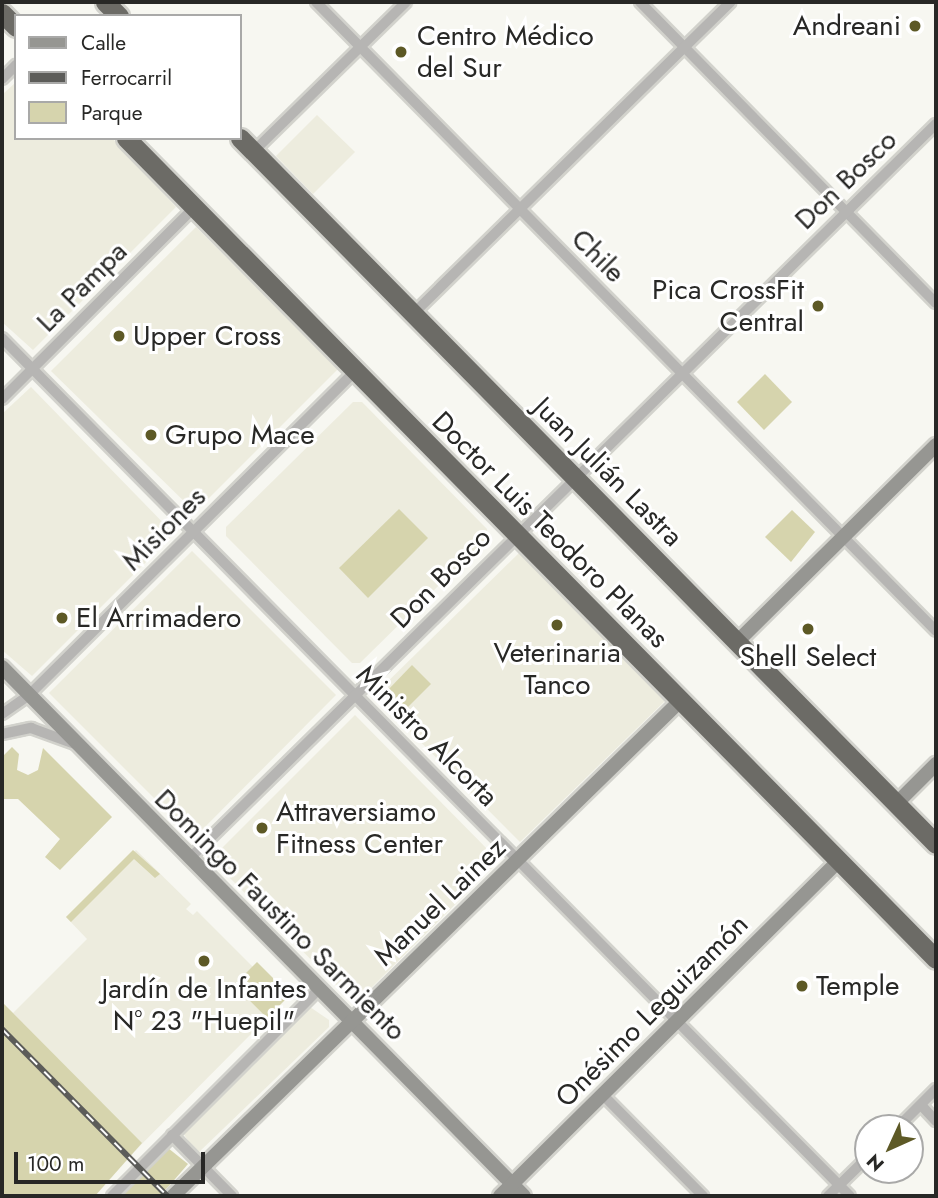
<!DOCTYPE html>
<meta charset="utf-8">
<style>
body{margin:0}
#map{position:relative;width:938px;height:1198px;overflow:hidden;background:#f7f7f1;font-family:Jost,sans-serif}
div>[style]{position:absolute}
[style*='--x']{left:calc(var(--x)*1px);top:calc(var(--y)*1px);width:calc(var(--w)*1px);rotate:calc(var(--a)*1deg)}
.built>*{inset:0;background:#edecde}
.green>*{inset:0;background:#d6d4ad}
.roads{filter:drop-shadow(2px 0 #d2d2cc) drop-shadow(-2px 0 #d2d2cc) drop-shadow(0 2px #d2d2cc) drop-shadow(0 -2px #d2d2cc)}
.street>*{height:10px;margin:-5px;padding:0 5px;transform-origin:5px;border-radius:5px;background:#b6b5b3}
.secondary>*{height:14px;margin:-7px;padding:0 7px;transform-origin:7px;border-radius:7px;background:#969692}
.highway>*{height:19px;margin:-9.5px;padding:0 9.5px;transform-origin:9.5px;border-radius:9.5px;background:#6c6b66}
.rail>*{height:6px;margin-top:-3px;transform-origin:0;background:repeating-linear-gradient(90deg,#fff 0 10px,#5c5c59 0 20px);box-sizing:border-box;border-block:2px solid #5c5c59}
.dots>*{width:19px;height:19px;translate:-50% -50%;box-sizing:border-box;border:4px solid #fff;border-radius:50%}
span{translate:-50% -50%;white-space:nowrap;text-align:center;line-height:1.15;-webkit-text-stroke:6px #fff;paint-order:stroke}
.poi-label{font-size:28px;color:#282826}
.right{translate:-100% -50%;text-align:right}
.left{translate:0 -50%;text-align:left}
.street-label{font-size:28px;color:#282826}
.frame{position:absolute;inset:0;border:4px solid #282826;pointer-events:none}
.legend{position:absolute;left:14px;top:14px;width:228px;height:126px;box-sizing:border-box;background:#fff;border:2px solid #a9a9a8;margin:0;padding:9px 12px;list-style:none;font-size:21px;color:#282826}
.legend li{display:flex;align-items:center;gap:14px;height:35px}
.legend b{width:35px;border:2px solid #a9a9a8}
.north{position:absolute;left:854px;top:1114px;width:70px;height:70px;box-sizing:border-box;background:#fff;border:2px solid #a9a9a8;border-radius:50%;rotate:225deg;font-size:19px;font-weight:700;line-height:28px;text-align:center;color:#282826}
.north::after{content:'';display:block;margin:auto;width:24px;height:32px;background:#5d5926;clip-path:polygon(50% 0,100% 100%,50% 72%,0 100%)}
.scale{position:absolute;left:14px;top:1152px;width:191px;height:32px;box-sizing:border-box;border:4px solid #282826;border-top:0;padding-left:9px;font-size:21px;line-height:24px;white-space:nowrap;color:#282826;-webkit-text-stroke:5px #fff;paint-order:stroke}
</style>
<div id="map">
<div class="built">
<i style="clip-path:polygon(16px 82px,16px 138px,112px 138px,176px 207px,33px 350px,2px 322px,2px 95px)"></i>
<i style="clip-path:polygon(317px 115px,355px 152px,313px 194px,276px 156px)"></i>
<i style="clip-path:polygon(196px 227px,338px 369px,195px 512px,51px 371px)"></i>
<i style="clip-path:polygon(31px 387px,174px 534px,32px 676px,2px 650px,2px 414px)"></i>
<i style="clip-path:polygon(353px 402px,362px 402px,487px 529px,488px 537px,360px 663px,352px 663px,226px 536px,226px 527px)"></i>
<i style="clip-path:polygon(192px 551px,336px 695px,194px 838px,49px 693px)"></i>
<i style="clip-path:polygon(519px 553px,665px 701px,520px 842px,374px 695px)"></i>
<i style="clip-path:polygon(355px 715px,499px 861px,355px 1004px,211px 859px)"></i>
<i style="clip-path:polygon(136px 850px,191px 904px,186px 909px,193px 915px,197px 911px,253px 967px,234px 985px,267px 1018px,113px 1173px,2px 1002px,13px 1013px,87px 939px,66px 917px)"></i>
<i style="clip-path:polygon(310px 1007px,329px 1020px,329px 1027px,197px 1154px,183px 1133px)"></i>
</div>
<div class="green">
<i style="clip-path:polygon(765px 374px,792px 402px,764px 430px,737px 402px)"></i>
<i style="clip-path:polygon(399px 509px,428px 538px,368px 598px,339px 568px)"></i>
<i style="clip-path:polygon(792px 510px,815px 532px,791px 562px,765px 537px)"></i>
<i style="clip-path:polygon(412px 665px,431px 684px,400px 715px,386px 692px)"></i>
<i style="clip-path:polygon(12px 747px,19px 754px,17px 770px,28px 775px,38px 770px,43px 748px,112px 817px,60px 870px,45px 857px,60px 839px,18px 799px,2px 799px,2px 757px)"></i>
<i style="clip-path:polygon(133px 850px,160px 874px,155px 878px,134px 859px,71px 922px,66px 917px)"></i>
<i style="clip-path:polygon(257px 962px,290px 995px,267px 1018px,234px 985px)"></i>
<i style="clip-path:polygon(2px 1002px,142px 1143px,95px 1196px,2px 1196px)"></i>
<i style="clip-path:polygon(168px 1148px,188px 1164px,169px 1186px,159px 1196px,119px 1196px)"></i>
</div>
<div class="roads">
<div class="street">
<i style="--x:316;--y:2;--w:883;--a:45.41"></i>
<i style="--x:640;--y:2;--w:422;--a:45.5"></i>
<i style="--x:2;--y:79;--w:20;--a:-45"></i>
<i style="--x:253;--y:152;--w:214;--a:-44.4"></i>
<i style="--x:413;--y:314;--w:445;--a:-44.5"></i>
<i style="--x:2;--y:338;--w:1206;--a:45.34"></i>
<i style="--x:2;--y:399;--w:271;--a:-44.9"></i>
<i style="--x:2;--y:714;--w:33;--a:-35"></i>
<i style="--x:29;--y:695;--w:460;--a:-44.8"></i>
<i style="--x:2;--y:734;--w:30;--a:-12"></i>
<i style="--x:31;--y:728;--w:47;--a:20"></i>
<i style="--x:189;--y:859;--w:1048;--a:-44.54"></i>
<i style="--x:602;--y:1094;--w:144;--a:45.3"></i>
<i style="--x:921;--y:1105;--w:22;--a:47"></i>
<i style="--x:897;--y:1128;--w:55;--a:-45"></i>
<i style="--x:172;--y:1135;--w:86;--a:45.5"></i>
<i style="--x:112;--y:1196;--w:293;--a:-45"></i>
<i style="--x:828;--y:1196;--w:56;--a:-44.3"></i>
</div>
<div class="secondary">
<i style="--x:737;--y:642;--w:280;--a:-44.7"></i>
<i style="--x:2;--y:667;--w:743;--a:45.38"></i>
<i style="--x:896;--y:804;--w:57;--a:-45"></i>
<i style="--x:173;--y:1196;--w:709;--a:-44.31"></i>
<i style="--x:500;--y:1196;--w:477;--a:-44.7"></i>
</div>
<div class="highway">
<i style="--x:105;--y:2;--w:20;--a:45"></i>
<i style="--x:2;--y:13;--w:20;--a:45"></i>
<i style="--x:126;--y:138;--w:1153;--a:45.39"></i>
<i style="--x:240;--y:138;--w:991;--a:45.41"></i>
</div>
</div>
<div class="rail">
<i style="--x:2;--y:1029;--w:235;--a:45.3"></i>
</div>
<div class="dots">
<i style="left:915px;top:26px;background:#5d5926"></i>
<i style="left:401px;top:52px;background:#5d5926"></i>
<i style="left:818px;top:306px;background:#5d5926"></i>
<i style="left:119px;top:336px;background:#5d5926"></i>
<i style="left:151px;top:435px;background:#5d5926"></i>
<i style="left:62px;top:618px;background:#5d5926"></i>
<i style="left:557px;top:625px;background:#5d5926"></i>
<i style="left:808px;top:629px;background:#5d5926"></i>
<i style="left:262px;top:828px;background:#5d5926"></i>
<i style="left:204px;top:961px;background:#5d5926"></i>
<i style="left:802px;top:986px;background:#5d5926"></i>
</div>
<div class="poi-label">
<span class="right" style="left:901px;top:26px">Andreani</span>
<span class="left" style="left:417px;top:52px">Centro Médico<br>del Sur</span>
<span class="right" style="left:804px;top:306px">Pica CrossFit<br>Central</span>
<span class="left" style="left:133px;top:336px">Upper Cross</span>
<span class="left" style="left:165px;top:435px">Grupo Mace</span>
<span class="left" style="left:76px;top:618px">El Arrimadero</span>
<span style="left:557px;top:669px">Veterinaria<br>Tanco</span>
<span style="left:808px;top:657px">Shell Select</span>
<span class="left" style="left:276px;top:828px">Attraversiamo<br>Fitness Center</span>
<span class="left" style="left:816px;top:986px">Temple</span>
<span style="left:204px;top:1005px">Jardín de Infantes<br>N° 23 "Huepil"</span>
</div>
<div class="street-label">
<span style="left:846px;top:180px;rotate:-44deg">Don Bosco</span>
<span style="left:598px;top:256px;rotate:45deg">Chile</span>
<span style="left:82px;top:287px;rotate:-45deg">La Pampa</span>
<span style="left:608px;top:472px;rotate:45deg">Juan Julián Lastra</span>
<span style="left:164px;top:529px;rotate:-45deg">Misiones</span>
<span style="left:550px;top:530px;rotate:45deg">Doctor Luis Teodoro Planas</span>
<span style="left:441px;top:578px;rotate:-45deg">Don Bosco</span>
<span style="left:427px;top:736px;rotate:45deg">Ministro Alcorta</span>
<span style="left:440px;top:902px;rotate:-44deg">Manuel Lainez</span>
<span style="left:280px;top:915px;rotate:45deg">Domingo Faustino Sarmiento</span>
<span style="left:652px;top:1011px;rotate:-45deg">Onésimo Leguizamón</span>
</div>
<div class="frame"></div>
<ul class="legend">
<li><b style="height:9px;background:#969692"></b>Calle</li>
<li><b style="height:9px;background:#5c5c59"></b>Ferrocarril</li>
<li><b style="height:19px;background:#d6d4ad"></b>Parque</li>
</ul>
<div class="north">N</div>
<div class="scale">100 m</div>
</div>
